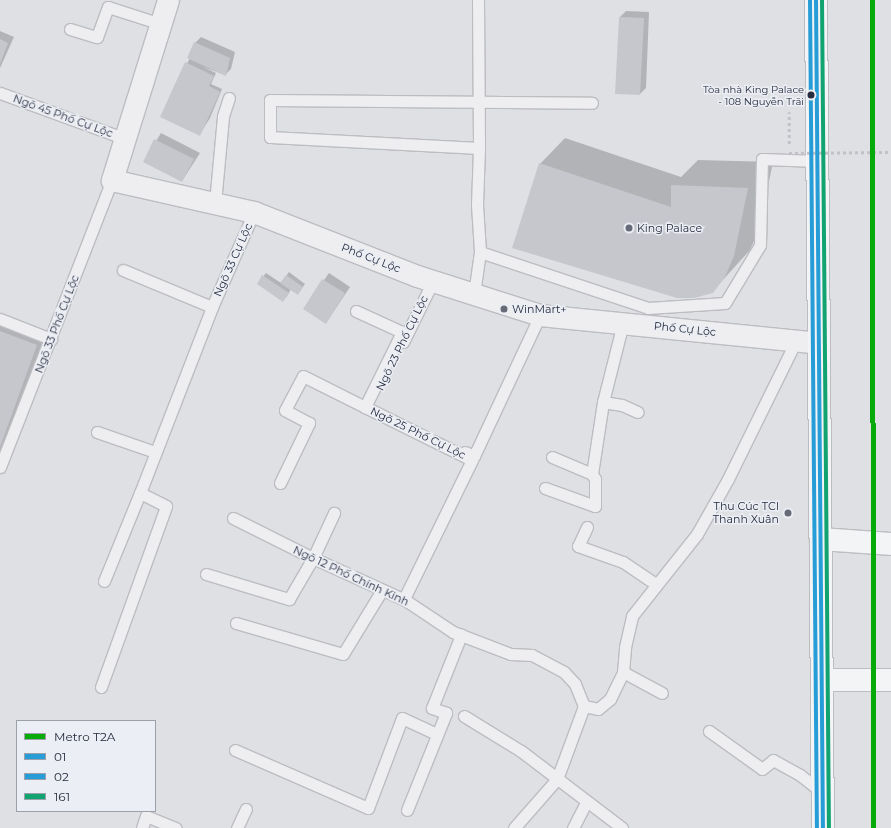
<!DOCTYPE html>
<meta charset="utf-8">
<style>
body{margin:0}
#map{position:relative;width:891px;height:828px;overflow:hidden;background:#dfe0e4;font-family:Montserrat,sans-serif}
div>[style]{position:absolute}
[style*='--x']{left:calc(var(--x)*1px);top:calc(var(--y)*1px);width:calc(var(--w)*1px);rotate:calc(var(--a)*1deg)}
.shadow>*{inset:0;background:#0003}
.building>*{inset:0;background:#c6c7cc}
.path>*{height:2.5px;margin-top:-1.25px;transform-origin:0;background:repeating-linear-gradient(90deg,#c1c1c7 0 3px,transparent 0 6px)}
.roads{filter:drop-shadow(1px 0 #bcbdc1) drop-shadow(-1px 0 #bcbdc1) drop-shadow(0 1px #bcbdc1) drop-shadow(0 -1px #bcbdc1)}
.lane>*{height:11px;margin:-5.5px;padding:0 5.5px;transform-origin:5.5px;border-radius:5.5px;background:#eeeef1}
.street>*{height:21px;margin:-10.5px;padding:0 10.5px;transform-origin:10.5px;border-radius:10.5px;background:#eeeef1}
.primary>*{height:22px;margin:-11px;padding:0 11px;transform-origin:11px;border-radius:11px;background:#f3f4f5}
.path-bridge>*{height:2.5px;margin-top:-1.25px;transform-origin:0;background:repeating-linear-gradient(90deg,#c1c1c7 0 3px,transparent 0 6px)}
.bus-1>*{height:4px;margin:-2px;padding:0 2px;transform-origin:2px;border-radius:2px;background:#279dd8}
.bus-2>*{height:4px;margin:-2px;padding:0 2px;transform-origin:2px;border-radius:2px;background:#279dd8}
.bus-3>*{height:4px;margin:-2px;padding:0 2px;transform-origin:2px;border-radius:2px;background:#11a471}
.metro-1>*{height:5px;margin:-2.5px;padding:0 2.5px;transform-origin:2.5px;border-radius:2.5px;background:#06aa09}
.dots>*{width:11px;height:11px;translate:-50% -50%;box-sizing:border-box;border:2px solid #ebeef4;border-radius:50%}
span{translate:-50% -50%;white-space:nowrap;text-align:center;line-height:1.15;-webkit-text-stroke:3px #ebeef4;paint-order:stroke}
.bus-label{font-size:10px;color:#262b3d}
.right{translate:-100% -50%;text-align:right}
.street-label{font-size:11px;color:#262b3d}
.poi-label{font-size:11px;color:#262b3d}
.left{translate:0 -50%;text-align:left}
.legend{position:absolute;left:16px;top:720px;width:140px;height:92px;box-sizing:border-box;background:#ebeef4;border:1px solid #9ca0ab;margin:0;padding:5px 7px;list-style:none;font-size:12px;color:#262b3d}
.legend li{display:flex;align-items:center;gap:8px;height:20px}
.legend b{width:20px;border:1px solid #9ca0ab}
</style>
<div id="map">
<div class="shadow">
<i style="clip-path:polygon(626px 11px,649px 12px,646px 88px,640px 94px,620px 17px)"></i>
<i style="clip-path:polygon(0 31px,14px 37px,0 68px)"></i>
<i style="clip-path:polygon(201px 37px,235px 52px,231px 69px,225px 75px,203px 67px,216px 73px,211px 84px,222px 89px,210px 118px,200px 134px,171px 93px,190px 58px,195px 43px)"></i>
<i style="clip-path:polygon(161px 133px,200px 153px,182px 181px,144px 161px)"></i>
<i style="clip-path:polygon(565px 138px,681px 177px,698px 160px,773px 162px,759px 230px,750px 250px,712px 292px,540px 164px)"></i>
<i style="clip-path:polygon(289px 272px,305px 284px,300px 291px,291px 289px,286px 298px,258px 283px,266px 273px,281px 283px)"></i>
<i style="clip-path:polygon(329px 273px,350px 287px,326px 323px,304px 309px)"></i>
<i style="clip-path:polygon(0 315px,48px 333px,0 462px)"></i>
</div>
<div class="building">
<i style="clip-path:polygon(619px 17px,644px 18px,640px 95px,615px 94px)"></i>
<i style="clip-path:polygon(0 39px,8px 43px,0 64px)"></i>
<i style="clip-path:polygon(194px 42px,230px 58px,226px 76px,187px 58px)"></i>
<i style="clip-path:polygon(185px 62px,214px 76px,209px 86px,220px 92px,200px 136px,160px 117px)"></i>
<i style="clip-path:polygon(154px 139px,194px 159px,182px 182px,143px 162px)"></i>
<i style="clip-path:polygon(539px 163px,671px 207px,671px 185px,748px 188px,734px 256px,725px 277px,713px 293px,694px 298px,677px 298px,512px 248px)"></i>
<i style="clip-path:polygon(262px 275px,289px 293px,283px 302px,257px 284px)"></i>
<i style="clip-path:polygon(286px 275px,303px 287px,298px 295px,280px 283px)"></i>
<i style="clip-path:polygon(322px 279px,345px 293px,326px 324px,303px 309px)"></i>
<i style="clip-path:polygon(0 331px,37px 345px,0 447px)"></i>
</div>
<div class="path">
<i style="--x:789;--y:144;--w:32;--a:-90"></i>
</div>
<div class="roads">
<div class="lane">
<i style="--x:478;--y:0;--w:148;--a:89.6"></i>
<i style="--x:479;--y:148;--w:57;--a:92"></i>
<i style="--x:477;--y:205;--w:47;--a:86.3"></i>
<i style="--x:70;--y:29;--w:28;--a:17"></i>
<i style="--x:97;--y:37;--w:32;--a:-70"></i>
<i style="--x:108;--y:7;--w:56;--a:17.8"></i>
<i style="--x:0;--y:93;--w:134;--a:20.1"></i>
<i style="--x:479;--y:148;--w:209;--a:-177"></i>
<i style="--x:270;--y:137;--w:37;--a:-90"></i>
<i style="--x:270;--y:100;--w:322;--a:0.5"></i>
<i style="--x:215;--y:203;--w:87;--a:-84.7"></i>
<i style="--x:223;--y:116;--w:19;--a:-72"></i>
<i style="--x:123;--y:270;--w:96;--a:22.6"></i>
<i style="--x:474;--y:294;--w:42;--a:-81.9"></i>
<i style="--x:480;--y:252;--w:177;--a:18.4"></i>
<i style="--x:648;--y:308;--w:77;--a:-3.7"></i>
<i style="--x:725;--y:303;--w:68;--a:-58.9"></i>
<i style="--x:760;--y:245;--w:86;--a:-88.7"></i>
<i style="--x:762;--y:159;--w:56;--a:2"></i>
<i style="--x:356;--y:311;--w:51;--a:24.5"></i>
<i style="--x:402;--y:332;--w:84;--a:116.3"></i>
<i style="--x:365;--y:407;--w:119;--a:26.4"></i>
<i style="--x:472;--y:460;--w:155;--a:116.1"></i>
<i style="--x:0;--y:319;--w:55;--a:21.4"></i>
<i style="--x:403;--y:342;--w:68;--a:-63.8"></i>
<i style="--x:603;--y:402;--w:19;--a:9"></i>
<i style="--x:622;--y:405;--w:17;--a:24"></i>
<i style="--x:97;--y:432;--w:61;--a:19"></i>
<i style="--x:465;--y:452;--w:10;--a:24"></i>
<i style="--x:474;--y:456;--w:156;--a:-64.9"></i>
<i style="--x:552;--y:457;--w:43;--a:23"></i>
<i style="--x:0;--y:467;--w:308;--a:-68.7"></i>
<i style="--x:280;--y:483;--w:67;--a:-64.2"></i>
<i style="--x:309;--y:423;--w:27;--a:-152"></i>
<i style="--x:285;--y:410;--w:38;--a:-62"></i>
<i style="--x:303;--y:376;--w:69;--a:26.6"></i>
<i style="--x:545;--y:488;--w:53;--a:19.8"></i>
<i style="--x:595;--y:506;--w:27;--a:-90"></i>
<i style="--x:595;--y:479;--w:6;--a:-121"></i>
<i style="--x:592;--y:474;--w:73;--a:-81.3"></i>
<i style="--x:603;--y:402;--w:81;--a:-75.8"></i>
<i style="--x:233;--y:518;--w:89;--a:26.6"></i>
<i style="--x:313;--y:558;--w:101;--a:24.5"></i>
<i style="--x:405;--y:600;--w:58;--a:33.7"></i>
<i style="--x:453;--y:632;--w:62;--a:20.8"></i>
<i style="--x:511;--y:654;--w:21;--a:3"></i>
<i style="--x:532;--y:655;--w:36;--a:28"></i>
<i style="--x:564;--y:672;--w:16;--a:47"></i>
<i style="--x:575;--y:684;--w:24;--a:68"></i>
<i style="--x:587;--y:527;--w:21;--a:115"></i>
<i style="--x:578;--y:546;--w:48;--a:19.6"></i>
<i style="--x:623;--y:562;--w:40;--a:34"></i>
<i style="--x:206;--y:574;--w:87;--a:16.8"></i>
<i style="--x:289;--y:599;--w:48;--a:-59.7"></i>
<i style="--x:313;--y:558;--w:50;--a:-65"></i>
<i style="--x:104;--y:581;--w:95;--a:-67.8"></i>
<i style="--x:236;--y:623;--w:111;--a:16.2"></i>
<i style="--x:343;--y:654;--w:75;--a:-58.6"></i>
<i style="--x:623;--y:672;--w:44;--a:28.3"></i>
<i style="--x:101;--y:687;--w:192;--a:-70.2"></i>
<i style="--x:166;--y:506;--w:29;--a:-153"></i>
<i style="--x:140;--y:493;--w:199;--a:-68.8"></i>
<i style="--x:212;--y:307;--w:104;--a:-66.1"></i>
<i style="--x:584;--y:706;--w:14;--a:12"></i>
<i style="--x:598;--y:709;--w:16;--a:-40"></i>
<i style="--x:610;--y:699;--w:30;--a:-64"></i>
<i style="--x:623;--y:672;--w:25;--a:-85"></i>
<i style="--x:625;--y:647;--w:32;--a:-77"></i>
<i style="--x:632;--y:616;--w:105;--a:-51.6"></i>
<i style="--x:697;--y:534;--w:63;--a:-60.6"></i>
<i style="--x:728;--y:479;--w:154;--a:-63.8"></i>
<i style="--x:464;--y:716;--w:67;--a:31.6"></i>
<i style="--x:521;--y:751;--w:127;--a:37.3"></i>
<i style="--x:709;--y:731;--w:65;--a:35.6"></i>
<i style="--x:762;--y:769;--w:14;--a:-39"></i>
<i style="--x:773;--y:760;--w:31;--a:29"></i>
<i style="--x:800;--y:775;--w:29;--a:38"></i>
<i style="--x:235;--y:750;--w:145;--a:23.6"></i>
<i style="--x:368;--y:808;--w:96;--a:-69.3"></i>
<i style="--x:402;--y:718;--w:38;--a:25"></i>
<i style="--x:407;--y:810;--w:105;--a:-68.1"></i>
<i style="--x:446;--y:713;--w:15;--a:-160"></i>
<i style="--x:432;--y:708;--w:79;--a:-68.3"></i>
<i style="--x:142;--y:828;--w:13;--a:-72"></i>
<i style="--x:146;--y:816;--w:32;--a:22"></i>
<i style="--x:237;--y:828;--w:21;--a:-65"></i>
<i style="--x:514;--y:828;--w:65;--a:-48.7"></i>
<i style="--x:557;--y:779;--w:78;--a:-69.7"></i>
<i style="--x:573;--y:828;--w:29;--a:-63"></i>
</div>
<div class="street">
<i style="--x:168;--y:0;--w:189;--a:107.3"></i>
<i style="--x:112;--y:180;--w:146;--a:12.7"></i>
<i style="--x:254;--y:212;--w:175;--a:21.4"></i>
<i style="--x:417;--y:276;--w:129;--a:17.6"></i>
<i style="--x:540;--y:315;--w:280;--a:5.7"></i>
</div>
<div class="primary">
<i style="--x:816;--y:0;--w:828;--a:89.52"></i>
<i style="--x:821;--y:539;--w:70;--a:4.1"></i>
<i style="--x:822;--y:680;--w:69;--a:0"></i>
</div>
</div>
<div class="path-bridge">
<i style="--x:789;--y:153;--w:102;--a:-0.6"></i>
</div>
<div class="bus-1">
<i style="--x:816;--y:0;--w:828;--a:89.52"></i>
</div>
<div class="bus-2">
<i style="--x:810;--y:0;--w:828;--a:89.52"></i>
</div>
<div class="bus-3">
<i style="--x:822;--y:0;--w:828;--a:89.52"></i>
</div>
<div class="metro-1">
<i style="--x:872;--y:0;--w:828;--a:89.93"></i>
</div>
<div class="dots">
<i style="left:811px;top:95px;background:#262b3d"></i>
<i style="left:629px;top:228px;background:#676a77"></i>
<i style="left:504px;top:309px;background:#676a77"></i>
<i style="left:788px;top:513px;background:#676a77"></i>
</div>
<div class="bus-label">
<span class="right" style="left:804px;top:95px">Tòa nhà King Palace<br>- 108 Nguyễn Trãi</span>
</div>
<div class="street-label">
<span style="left:63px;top:116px;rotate:20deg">Ngõ 45 Phố Cự Lộc</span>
<span style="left:371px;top:258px;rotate:21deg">Phố Cự Lộc</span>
<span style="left:233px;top:260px;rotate:-66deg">Ngõ 33 Cự Lộc</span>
<span style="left:57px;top:324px;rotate:-69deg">Ngõ 33 Phố Cự Lộc</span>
<span style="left:685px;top:329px;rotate:6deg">Phố Cự Lộc</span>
<span style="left:402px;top:343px;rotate:-64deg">Ngõ 23 Phố Cự Lộc</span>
<span style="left:418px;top:433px;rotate:26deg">Ngõ 25 Phố Cự Lộc</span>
<span style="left:351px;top:576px;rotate:25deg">Ngõ 12 Phố Chính Kinh</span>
</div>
<div class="poi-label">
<span class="left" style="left:637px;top:228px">King Palace</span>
<span class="left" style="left:512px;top:309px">WinMart+</span>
<span class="right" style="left:779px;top:513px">Thu Cúc TCI<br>Thanh Xuân</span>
</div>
<ul class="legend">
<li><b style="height:5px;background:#06aa09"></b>Metro T2A</li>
<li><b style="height:5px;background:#279dd8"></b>01</li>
<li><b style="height:5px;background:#279dd8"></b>02</li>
<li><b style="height:5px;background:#11a471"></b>161</li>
</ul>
</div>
